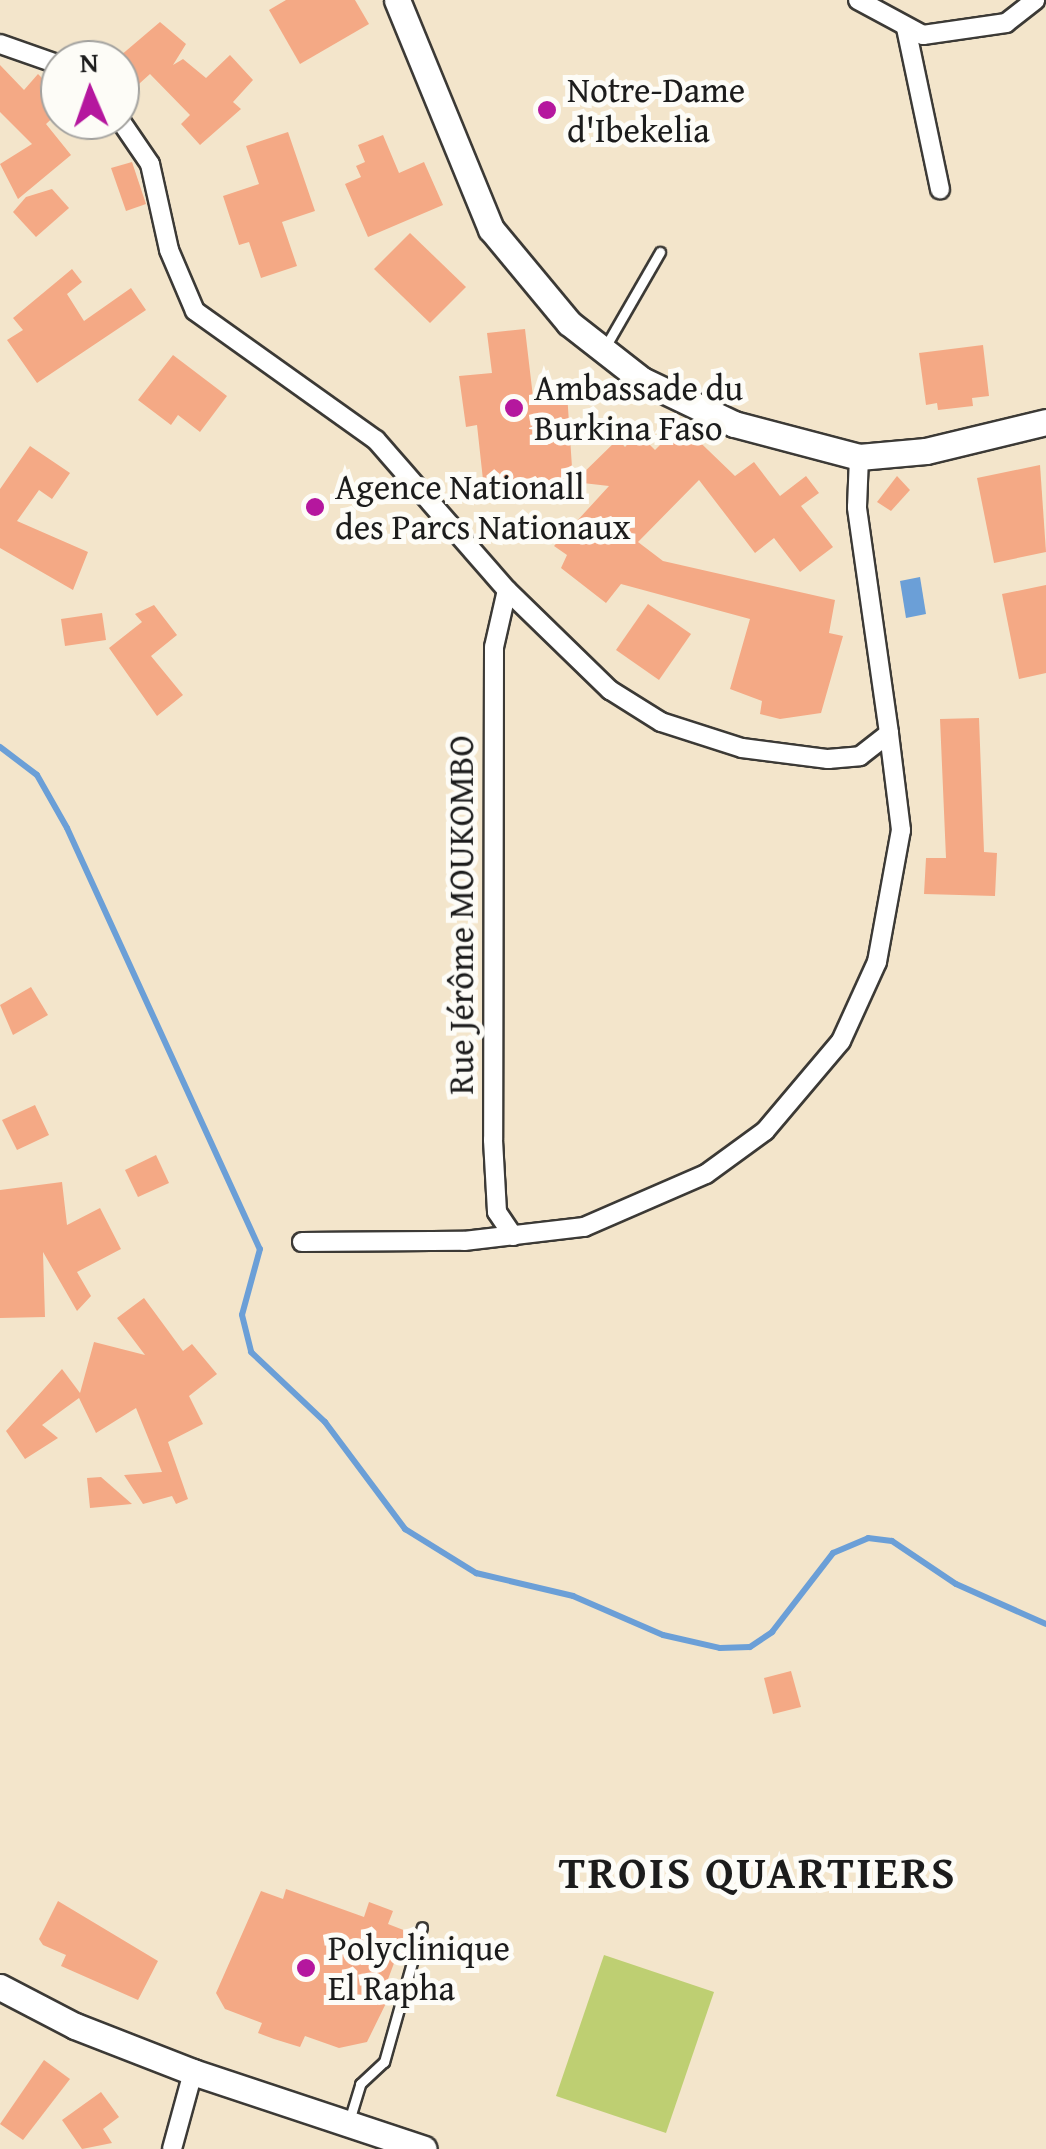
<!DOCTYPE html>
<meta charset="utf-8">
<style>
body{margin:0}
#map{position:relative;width:1046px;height:2149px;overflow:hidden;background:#f3e5cb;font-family:"Gentium Book Plus",serif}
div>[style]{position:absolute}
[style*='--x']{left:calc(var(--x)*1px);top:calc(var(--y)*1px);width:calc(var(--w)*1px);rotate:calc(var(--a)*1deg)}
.green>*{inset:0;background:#becf72}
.water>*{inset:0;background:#6b9fd7}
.stream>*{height:6px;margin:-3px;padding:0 3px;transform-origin:3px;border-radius:3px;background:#6b9fd7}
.building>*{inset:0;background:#f4a985}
.roads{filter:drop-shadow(2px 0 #3c3a36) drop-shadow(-2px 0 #3c3a36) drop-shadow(0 2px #3c3a36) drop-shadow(0 -2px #3c3a36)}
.service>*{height:9px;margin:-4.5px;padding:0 4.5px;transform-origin:4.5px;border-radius:4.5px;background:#fff}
.minor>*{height:18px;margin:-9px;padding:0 9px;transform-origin:9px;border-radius:9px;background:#fff}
.secondary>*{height:25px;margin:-12.5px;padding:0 12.5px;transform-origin:12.5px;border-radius:12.5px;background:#fff}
.dots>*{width:28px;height:28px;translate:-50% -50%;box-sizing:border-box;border:5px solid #fdfcf7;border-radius:50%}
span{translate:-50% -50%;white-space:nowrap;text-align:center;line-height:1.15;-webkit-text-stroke:10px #fdfcf7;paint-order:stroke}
.poi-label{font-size:35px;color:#1c1c1c}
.left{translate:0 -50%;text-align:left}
.street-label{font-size:35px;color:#1c1c1c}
.district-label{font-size:45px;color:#1c1c1c;font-weight:700;letter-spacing:2.5px}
.north{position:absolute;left:40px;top:40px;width:100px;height:100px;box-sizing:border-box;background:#fdfcf7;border:2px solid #a3a29f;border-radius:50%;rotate:358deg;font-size:28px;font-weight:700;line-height:40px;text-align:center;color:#1c1c1c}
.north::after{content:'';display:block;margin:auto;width:35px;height:45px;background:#b5179e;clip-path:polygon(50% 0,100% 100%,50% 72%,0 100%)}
</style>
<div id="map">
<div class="green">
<i style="clip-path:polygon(604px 1955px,714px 1992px,666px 2133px,556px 2096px)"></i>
</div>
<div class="water">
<i style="clip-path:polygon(920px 577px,926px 614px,906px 618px,900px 581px)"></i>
</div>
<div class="stream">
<i style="--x:0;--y:747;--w:46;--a:37.1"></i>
<i style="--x:37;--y:775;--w:61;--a:60.5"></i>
<i style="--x:67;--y:828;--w:463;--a:65.4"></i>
<i style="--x:260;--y:1249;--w:68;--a:105.3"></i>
<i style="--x:242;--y:1315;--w:38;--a:76"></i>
<i style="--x:251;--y:1352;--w:102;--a:43.4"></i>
<i style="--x:325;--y:1422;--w:134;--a:53.2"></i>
<i style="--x:405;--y:1529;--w:84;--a:31.8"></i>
<i style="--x:476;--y:1573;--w:100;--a:13.3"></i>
<i style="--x:573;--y:1596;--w:98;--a:23.4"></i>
<i style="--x:663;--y:1635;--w:58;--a:12.8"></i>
<i style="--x:720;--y:1648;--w:30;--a:-2"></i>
<i style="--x:750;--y:1647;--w:27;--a:-34"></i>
<i style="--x:772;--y:1632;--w:100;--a:-52.3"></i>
<i style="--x:833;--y:1553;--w:38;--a:-23"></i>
<i style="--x:868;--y:1538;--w:24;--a:7"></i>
<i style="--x:892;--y:1541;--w:77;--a:33.9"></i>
<i style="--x:956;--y:1584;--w:98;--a:24"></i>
</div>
<div class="building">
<i style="clip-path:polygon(286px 0,355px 0,369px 24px,300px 64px,269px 10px)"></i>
<i style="clip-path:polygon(160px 22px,186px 44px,173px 65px,183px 59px,206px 78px,230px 55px,253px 80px,233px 102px,241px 109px,200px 145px,181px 124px,190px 115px,150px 74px,120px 101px,120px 56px)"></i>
<i style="clip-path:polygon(0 65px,24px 90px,38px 74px,60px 96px,60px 111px,46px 124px,71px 155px,18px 199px,0 164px,32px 144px,0 112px)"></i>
<i style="clip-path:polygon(288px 132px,315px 211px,282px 222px,297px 266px,261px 278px,249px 242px,239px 245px,223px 196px,259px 184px,246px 146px)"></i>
<i style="clip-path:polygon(383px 135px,399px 173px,424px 162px,443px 205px,368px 237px,345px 184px,361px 177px,356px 166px,365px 162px,358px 145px)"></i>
<i style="clip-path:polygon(132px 162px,146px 204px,126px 211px,111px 168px)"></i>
<i style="clip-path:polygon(52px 189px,69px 208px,36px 237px,13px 212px,26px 197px)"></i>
<i style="clip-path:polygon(410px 233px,466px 287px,430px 323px,374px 269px)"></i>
<i style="clip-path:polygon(72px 269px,82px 282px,67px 294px,84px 321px,131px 288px,146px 310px,37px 383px,7px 340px,23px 330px,13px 318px)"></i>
<i style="clip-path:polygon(525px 329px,533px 397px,567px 393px,573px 482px,484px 489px,477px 425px,466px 427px,459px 376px,492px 373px,487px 333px)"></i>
<i style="clip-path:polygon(983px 345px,989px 396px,972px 398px,973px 406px,938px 410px,937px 403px,926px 405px,919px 353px)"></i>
<i style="clip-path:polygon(173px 355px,227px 396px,200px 432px,178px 415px,171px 425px,138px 400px)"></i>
<i style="clip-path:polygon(681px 424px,735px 476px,754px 462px,780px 496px,806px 476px,819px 493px,801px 506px,833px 547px,800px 572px,774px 538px,755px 553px,699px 480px,638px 542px,663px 561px,835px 600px,829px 633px,843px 636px,821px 713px,780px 719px,760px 714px,762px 701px,730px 689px,750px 619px,621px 584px,606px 603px,561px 568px,567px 555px,554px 546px,609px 486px,574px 482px,618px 439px,625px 447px,638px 433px,655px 450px)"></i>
<i style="clip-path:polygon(30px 446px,70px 473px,52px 499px,39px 490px,17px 521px,88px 552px,73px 590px,0 548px,0 489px)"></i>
<i style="clip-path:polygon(1040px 465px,1046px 552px,994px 563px,977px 478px)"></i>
<i style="clip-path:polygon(897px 476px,910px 490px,891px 511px,877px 502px)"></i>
<i style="clip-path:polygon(1046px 585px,1046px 673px,1019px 679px,1002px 594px)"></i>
<i style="clip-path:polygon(648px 604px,691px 634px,659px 680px,616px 650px)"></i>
<i style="clip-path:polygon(154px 605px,177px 635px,151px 656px,183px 695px,157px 716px,109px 648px,142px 622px,135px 614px)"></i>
<i style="clip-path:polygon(102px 613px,106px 640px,65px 646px,61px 619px)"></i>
<i style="clip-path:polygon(979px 718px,984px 852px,997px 853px,995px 896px,924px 894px,926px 858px,946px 858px,940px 719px)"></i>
<i style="clip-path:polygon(31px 987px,48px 1015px,13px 1035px,0 1005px)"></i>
<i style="clip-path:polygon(35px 1105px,49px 1135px,17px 1150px,2px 1120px)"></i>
<i style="clip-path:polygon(156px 1155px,169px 1183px,138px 1197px,125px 1170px)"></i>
<i style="clip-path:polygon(62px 1182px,67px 1225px,100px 1208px,121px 1249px,77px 1272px,91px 1296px,77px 1311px,43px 1252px,45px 1317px,0 1318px,0 1190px)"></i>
<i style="clip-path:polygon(144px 1298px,183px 1351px,192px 1344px,217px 1374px,189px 1396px,203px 1424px,168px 1442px,188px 1499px,176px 1504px,172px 1496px,143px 1504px,124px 1475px,162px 1472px,136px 1408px,96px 1433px,79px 1398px,42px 1425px,58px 1438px,25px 1459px,6px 1431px,62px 1369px,80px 1393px,94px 1342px,145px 1355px,117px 1318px)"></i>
<i style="clip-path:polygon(101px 1477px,132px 1504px,90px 1508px,87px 1478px)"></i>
<i style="clip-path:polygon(791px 1671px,801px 1707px,773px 1714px,764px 1678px)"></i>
<i style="clip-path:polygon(286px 1889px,364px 1917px,369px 1902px,393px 1911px,388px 1924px,406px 1931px,384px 1990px,391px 1993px,367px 2042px,339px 2048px,305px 2036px,300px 2047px,274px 2039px,258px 2033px,262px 2023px,225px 2009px,216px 1993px,261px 1891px,283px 1899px)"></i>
<i style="clip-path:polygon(58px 1901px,158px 1961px,138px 2000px,61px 1966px,66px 1955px,43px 1945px,39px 1939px)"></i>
<i style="clip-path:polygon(44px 2060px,70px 2079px,23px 2140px,0 2124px)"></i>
<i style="clip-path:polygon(101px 2092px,119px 2117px,103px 2129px,112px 2143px,82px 2149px,62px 2120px)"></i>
</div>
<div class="roads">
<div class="service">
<i style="--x:604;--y:349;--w:112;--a:-60"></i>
<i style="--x:349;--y:2121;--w:39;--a:-73"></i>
<i style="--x:360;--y:2084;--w:33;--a:-43"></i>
<i style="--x:384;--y:2062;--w:140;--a:-74.3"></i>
</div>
<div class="minor">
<i style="--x:858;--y:0;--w:74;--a:28.3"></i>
<i style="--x:923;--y:35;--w:84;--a:-8.2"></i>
<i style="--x:1006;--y:23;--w:37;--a:-38"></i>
<i style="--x:906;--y:28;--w:165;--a:78.1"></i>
<i style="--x:0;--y:44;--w:64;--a:19.3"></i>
<i style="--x:120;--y:120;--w:53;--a:55.7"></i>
<i style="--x:150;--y:164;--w:88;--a:77.5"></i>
<i style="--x:169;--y:250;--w:66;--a:66.9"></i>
<i style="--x:195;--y:311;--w:222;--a:35.5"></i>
<i style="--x:376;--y:440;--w:199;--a:48.9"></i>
<i style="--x:507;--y:590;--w:144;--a:44.2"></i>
<i style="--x:610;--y:690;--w:60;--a:32.1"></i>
<i style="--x:661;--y:722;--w:85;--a:17.8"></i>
<i style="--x:742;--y:748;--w:87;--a:7.3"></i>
<i style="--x:828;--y:759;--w:32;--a:-5"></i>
<i style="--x:860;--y:756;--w:37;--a:-38"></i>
<i style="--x:889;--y:733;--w:228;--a:-98.1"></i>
<i style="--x:857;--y:507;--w:50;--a:-87.7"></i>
<i style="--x:507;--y:590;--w:58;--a:102.8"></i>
<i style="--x:494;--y:647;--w:493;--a:90.1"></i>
<i style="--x:493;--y:1140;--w:72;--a:86.8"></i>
<i style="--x:497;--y:1212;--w:29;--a:56"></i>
<i style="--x:302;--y:1242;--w:162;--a:-0.4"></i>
<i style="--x:464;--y:1241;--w:121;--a:-6.7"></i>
<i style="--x:584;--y:1227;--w:133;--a:-23.5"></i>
<i style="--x:706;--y:1174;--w:73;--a:-36.1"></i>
<i style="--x:765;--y:1131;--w:118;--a:-49.8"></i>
<i style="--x:841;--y:1041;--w:87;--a:-65.5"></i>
<i style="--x:877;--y:962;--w:134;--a:-79.7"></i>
<i style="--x:901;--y:830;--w:98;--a:-97.1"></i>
<i style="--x:172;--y:2149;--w:80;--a:-74.7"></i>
</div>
<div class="secondary">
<i style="--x:397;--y:0;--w:248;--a:67.7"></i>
<i style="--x:491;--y:229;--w:122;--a:50.3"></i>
<i style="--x:569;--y:323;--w:93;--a:38"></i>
<i style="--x:642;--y:380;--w:102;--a:25.6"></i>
<i style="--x:734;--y:424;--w:129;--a:14.8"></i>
<i style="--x:859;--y:457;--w:67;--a:-5.1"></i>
<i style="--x:926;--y:451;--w:123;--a:-13.6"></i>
<i style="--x:0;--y:1987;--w:85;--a:27.5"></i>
<i style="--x:75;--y:2026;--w:127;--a:21.3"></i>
<i style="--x:193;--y:2072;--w:243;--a:18.4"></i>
</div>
</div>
<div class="dots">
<i style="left:547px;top:110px;background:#b5179e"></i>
<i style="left:514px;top:408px;background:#b5179e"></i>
<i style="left:315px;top:507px;background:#b5179e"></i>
<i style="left:306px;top:1968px;background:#b5179e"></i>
</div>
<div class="poi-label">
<span class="left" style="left:567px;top:110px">Notre-Dame<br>d'Ibekelia</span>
<span class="left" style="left:534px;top:408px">Ambassade du<br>Burkina Faso</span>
<span class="left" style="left:335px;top:507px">Agence Nationall<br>des Parcs Nationaux</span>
<span class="left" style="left:328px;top:1968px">Polyclinique<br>El Rapha</span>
</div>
<div class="street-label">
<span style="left:461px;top:915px;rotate:-90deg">Rue Jérôme MOUKOMBO</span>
</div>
<div class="district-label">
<span style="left:758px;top:1872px">TROIS QUARTIERS</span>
</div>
<div class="north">N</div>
</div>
